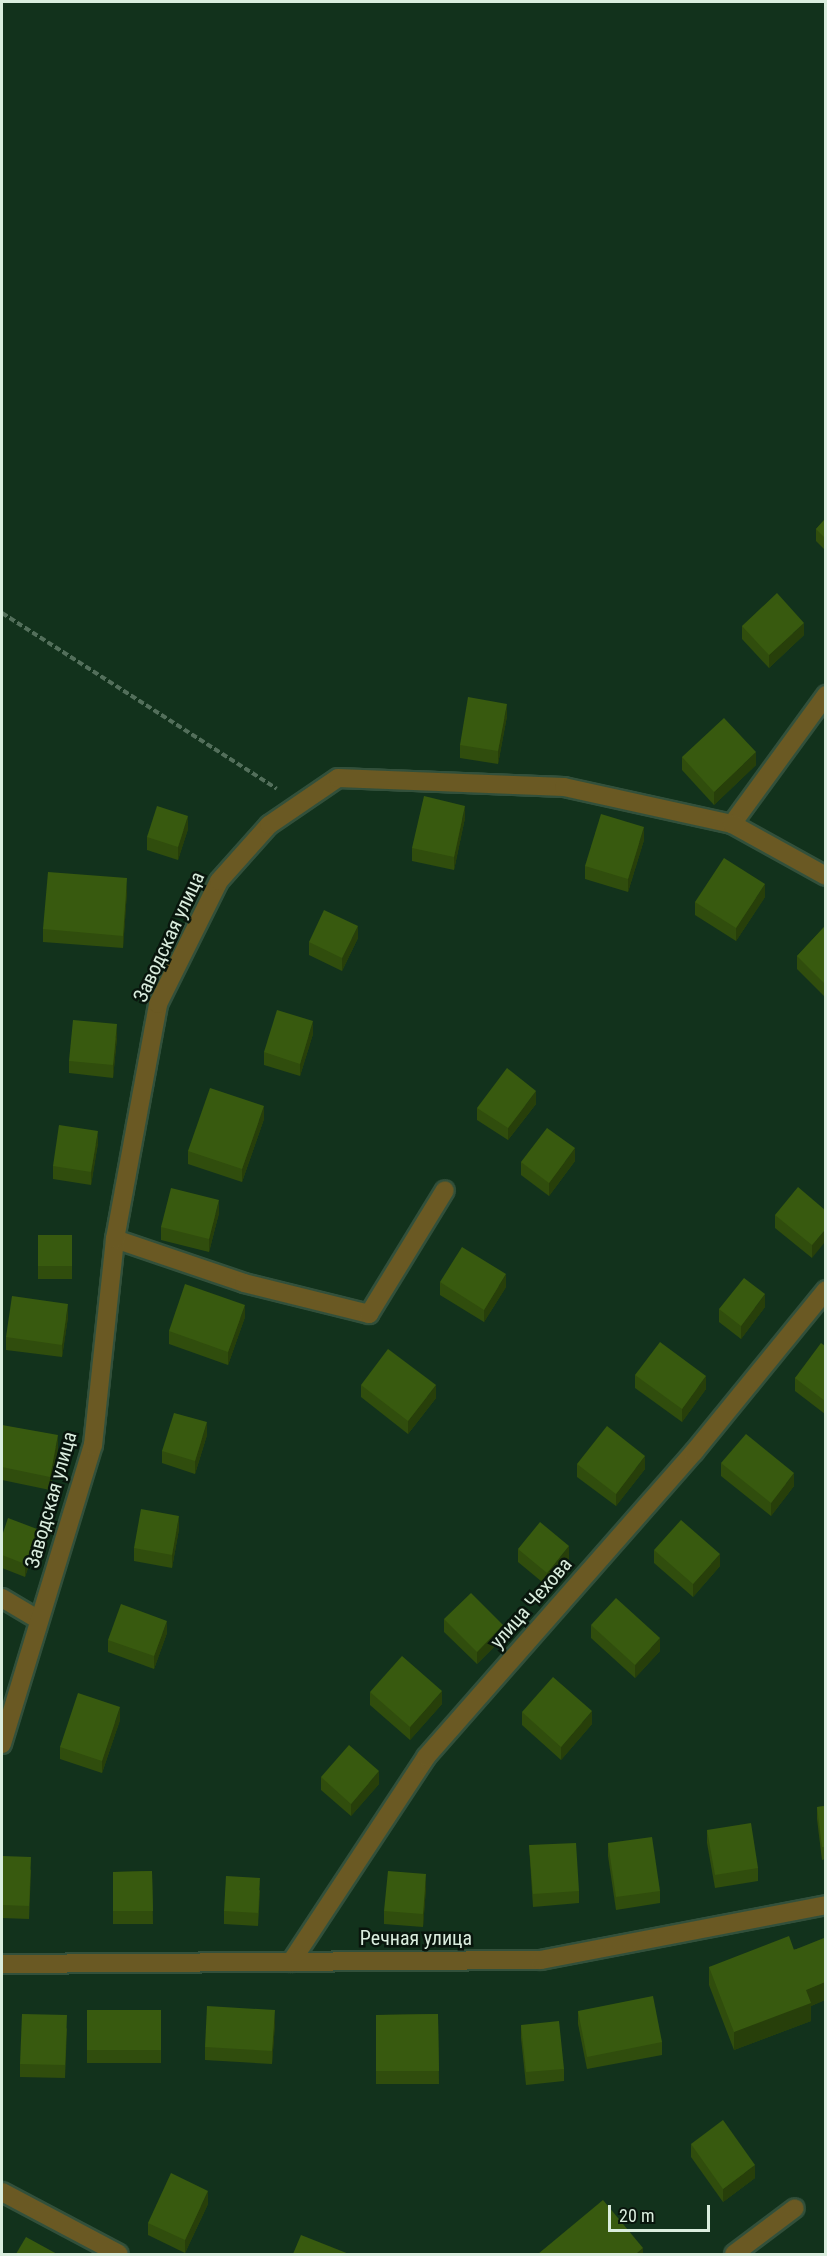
<!DOCTYPE html>
<meta charset="utf-8">
<style>
body{margin:0}
#map{position:relative;width:827px;height:2256px;overflow:hidden;background:#12321c;font-family:"Roboto Condensed",sans-serif}
div>[style]{position:absolute}
[style*='--x']{left:calc(var(--x)*1px);top:calc(var(--y)*1px);width:calc(var(--w)*1px);rotate:calc(var(--a)*1deg)}
.path>*{height:4px;margin-top:-2px;transform-origin:0;background:repeating-linear-gradient(90deg,#536f5b 0 6px,transparent 0 9px)}
.roads{filter:drop-shadow(2px 0 #32503b) drop-shadow(-2px 0 #32503b) drop-shadow(0 2px #32503b) drop-shadow(0 -2px #32503b)}
.minor>*{height:18px;margin:-9px;padding:0 9px;transform-origin:9px;border-radius:9px;background:#6a5923}
.wall>*{inset:0;background:#304d0d}
.shaded-wall>*{inset:0;background:#273f0a}
.building>*{inset:0;background:#385a0f}
span{translate:-50% -50%;white-space:nowrap;text-align:center;line-height:1.15;-webkit-text-stroke:5px #09160d;paint-order:stroke}
.street-label{font-size:20px;color:#daedde}
.frame{position:absolute;inset:0;border:3px solid #daedde;pointer-events:none}
.scale{position:absolute;left:608px;top:2205px;width:102px;height:27px;box-sizing:border-box;border:3px solid #daedde;border-top:0;padding-left:8px;font-size:18px;line-height:21px;white-space:nowrap;color:#daedde;-webkit-text-stroke:4px #09160d;paint-order:stroke}
</style>
<div id="map">
<div class="path">
<i style="--x:2;--y:613;--w:326;--a:32.6"></i>
</div>
<div class="roads">
<div class="minor">
<i style="--x:732;--y:824;--w:160;--a:-53.9"></i>
<i style="--x:115;--y:1239;--w:136;--a:18.8"></i>
<i style="--x:244;--y:1283;--w:129;--a:13.9"></i>
<i style="--x:369;--y:1314;--w:145;--a:-58.5"></i>
<i style="--x:2;--y:1598;--w:43;--a:30.7"></i>
<i style="--x:2;--y:1744;--w:313;--a:-73.1"></i>
<i style="--x:93;--y:1445;--w:207;--a:-83.9"></i>
<i style="--x:115;--y:1239;--w:239;--a:-79.6"></i>
<i style="--x:158;--y:1004;--w:137;--a:-63.6"></i>
<i style="--x:219;--y:881;--w:75;--a:-48.2"></i>
<i style="--x:269;--y:825;--w:83;--a:-34.3"></i>
<i style="--x:338;--y:778;--w:226;--a:2.3"></i>
<i style="--x:564;--y:787;--w:172;--a:12.4"></i>
<i style="--x:732;--y:824;--w:107;--a:29"></i>
<i style="--x:291;--y:1962;--w:245;--a:-56.6"></i>
<i style="--x:426;--y:1757;--w:406;--a:-48.7"></i>
<i style="--x:694;--y:1452;--w:209;--a:-50.8"></i>
<i style="--x:2;--y:1964;--w:539;--a:-0.43"></i>
<i style="--x:541;--y:1960;--w:290;--a:-10.9"></i>
<i style="--x:2;--y:2192;--w:132;--a:27.9"></i>
<i style="--x:734;--y:2254;--w:76;--a:-37"></i>
</div>
</div>
<div class="wall">
<i style="clip-path:polygon(825px 519px,825px 550px,816px 541px,816px 529px)"></i>
<i style="clip-path:polygon(742px 626px,804px 635px,769px 668px,742px 639px)"></i>
<i style="clip-path:polygon(507px 716px,498px 764px,460px 758px,460px 745px)"></i>
<i style="clip-path:polygon(682px 757px,756px 765px,714px 805px,682px 770px)"></i>
<i style="clip-path:polygon(465px 818px,454px 870px,412px 861px,412px 848px)"></i>
<i style="clip-path:polygon(188px 829px,178px 860px,147px 850px,147px 837px)"></i>
<i style="clip-path:polygon(644px 840px,628px 892px,585px 879px,585px 866px)"></i>
<i style="clip-path:polygon(127px 891px,123px 948px,43px 942px,43px 929px)"></i>
<i style="clip-path:polygon(765px 897px,736px 941px,695px 915px,695px 902px)"></i>
<i style="clip-path:polygon(825px 926px,825px 997px,797px 969px,797px 956px)"></i>
<i style="clip-path:polygon(358px 938px,342px 971px,309px 955px,309px 942px)"></i>
<i style="clip-path:polygon(313px 1034px,300px 1076px,264px 1065px,264px 1052px)"></i>
<i style="clip-path:polygon(117px 1037px,113px 1078px,69px 1073px,69px 1061px)"></i>
<i style="clip-path:polygon(536px 1104px,508px 1140px,477px 1120px,477px 1108px)"></i>
<i style="clip-path:polygon(264px 1119px,242px 1182px,188px 1164px,188px 1151px)"></i>
<i style="clip-path:polygon(98px 1143px,91px 1185px,53px 1179px,53px 1166px)"></i>
<i style="clip-path:polygon(575px 1161px,549px 1196px,521px 1175px,521px 1162px)"></i>
<i style="clip-path:polygon(825px 1210px,812px 1258px,775px 1228px,775px 1215px)"></i>
<i style="clip-path:polygon(219px 1213px,209px 1252px,161px 1240px,161px 1227px)"></i>
<i style="clip-path:polygon(38px 1235px,72px 1235px,72px 1279px,38px 1279px)"></i>
<i style="clip-path:polygon(440px 1282px,506px 1287px,484px 1322px,440px 1295px)"></i>
<i style="clip-path:polygon(765px 1307px,741px 1339px,719px 1322px,719px 1309px)"></i>
<i style="clip-path:polygon(68px 1317px,62px 1357px,6px 1350px,6px 1337px)"></i>
<i style="clip-path:polygon(245px 1317px,228px 1365px,169px 1344px,169px 1331px)"></i>
<i style="clip-path:polygon(825px 1346px,825px 1414px,795px 1391px,795px 1378px)"></i>
<i style="clip-path:polygon(635px 1375px,706px 1389px,682px 1422px,635px 1388px)"></i>
<i style="clip-path:polygon(361px 1385px,436px 1398px,408px 1434px,361px 1397px)"></i>
<i style="clip-path:polygon(2px 1425px,58px 1448px,50px 1490px,2px 1480px)"></i>
<i style="clip-path:polygon(207px 1435px,195px 1474px,162px 1463px,162px 1451px)"></i>
<i style="clip-path:polygon(721px 1463px,794px 1486px,771px 1516px,721px 1476px)"></i>
<i style="clip-path:polygon(577px 1464px,645px 1469px,616px 1506px,577px 1477px)"></i>
<i style="clip-path:polygon(179px 1529px,172px 1568px,134px 1561px,134px 1548px)"></i>
<i style="clip-path:polygon(2px 1536px,37px 1541px,25px 1577px,2px 1568px)"></i>
<i style="clip-path:polygon(518px 1549px,569px 1559px,547px 1586px,518px 1562px)"></i>
<i style="clip-path:polygon(654px 1550px,720px 1566px,693px 1597px,654px 1563px)"></i>
<i style="clip-path:polygon(444px 1619px,503px 1638px,477px 1664px,444px 1632px)"></i>
<i style="clip-path:polygon(591px 1625px,660px 1651px,635px 1678px,591px 1638px)"></i>
<i style="clip-path:polygon(167px 1633px,154px 1669px,108px 1652px,108px 1640px)"></i>
<i style="clip-path:polygon(370px 1692px,442px 1704px,410px 1740px,370px 1705px)"></i>
<i style="clip-path:polygon(522px 1712px,592px 1724px,561px 1760px,522px 1725px)"></i>
<i style="clip-path:polygon(120px 1720px,102px 1773px,60px 1759px,60px 1747px)"></i>
<i style="clip-path:polygon(321px 1777px,379px 1784px,351px 1816px,321px 1790px)"></i>
<i style="clip-path:polygon(825px 1806px,825px 1859px,822px 1860px,817px 1819px,817px 1807px)"></i>
<i style="clip-path:polygon(707px 1830px,758px 1868px,758px 1881px,715px 1888px,707px 1843px)"></i>
<i style="clip-path:polygon(608px 1843px,660px 1891px,660px 1903px,616px 1910px,608px 1856px)"></i>
<i style="clip-path:polygon(529px 1845px,579px 1891px,579px 1903px,533px 1907px)"></i>
<i style="clip-path:polygon(2px 1856px,31px 1870px,29px 1919px,2px 1918px)"></i>
<i style="clip-path:polygon(152px 1871px,153px 1924px,113px 1924px,113px 1872px)"></i>
<i style="clip-path:polygon(426px 1887px,423px 1927px,384px 1924px,384px 1911px)"></i>
<i style="clip-path:polygon(260px 1890px,258px 1926px,224px 1924px,224px 1911px)"></i>
<i style="clip-path:polygon(825px 1943px,825px 2000px,811px 2006px,811px 2021px,734px 2050px,709px 1985px,709px 1967px)"></i>
<i style="clip-path:polygon(87px 2010px,161px 2010px,161px 2063px,87px 2063px)"></i>
<i style="clip-path:polygon(578px 2011px,662px 2042px,662px 2055px,587px 2069px,578px 2024px)"></i>
<i style="clip-path:polygon(438px 2014px,439px 2084px,376px 2084px,376px 2015px)"></i>
<i style="clip-path:polygon(275px 2023px,272px 2064px,205px 2060px,205px 2047px)"></i>
<i style="clip-path:polygon(521px 2025px,564px 2069px,564px 2081px,526px 2085px,521px 2038px)"></i>
<i style="clip-path:polygon(67px 2028px,65px 2078px,20px 2077px,20px 2064px)"></i>
<i style="clip-path:polygon(691px 2144px,755px 2178px,723px 2202px,691px 2157px)"></i>
<i style="clip-path:polygon(208px 2204px,185px 2253px,148px 2235px,148px 2223px)"></i>
</div>
<div class="shaded-wall">
<i style="clip-path:polygon(804px 623px,804px 635px,769px 668px,769px 655px)"></i>
<i style="clip-path:polygon(507px 704px,507px 716px,498px 764px,498px 751px)"></i>
<i style="clip-path:polygon(756px 752px,756px 765px,714px 805px,714px 792px)"></i>
<i style="clip-path:polygon(465px 806px,465px 818px,454px 870px,454px 857px)"></i>
<i style="clip-path:polygon(188px 816px,188px 829px,178px 860px,178px 847px)"></i>
<i style="clip-path:polygon(644px 827px,644px 840px,628px 892px,628px 879px)"></i>
<i style="clip-path:polygon(127px 878px,127px 891px,123px 948px,123px 936px)"></i>
<i style="clip-path:polygon(765px 884px,765px 897px,736px 941px,736px 928px)"></i>
<i style="clip-path:polygon(358px 926px,358px 938px,342px 971px,342px 958px)"></i>
<i style="clip-path:polygon(313px 1021px,313px 1034px,300px 1076px,300px 1064px)"></i>
<i style="clip-path:polygon(117px 1024px,117px 1037px,113px 1078px,113px 1065px)"></i>
<i style="clip-path:polygon(536px 1091px,536px 1104px,508px 1140px,508px 1128px)"></i>
<i style="clip-path:polygon(264px 1106px,264px 1119px,242px 1182px,242px 1169px)"></i>
<i style="clip-path:polygon(98px 1131px,98px 1143px,91px 1185px,91px 1172px)"></i>
<i style="clip-path:polygon(575px 1148px,575px 1161px,549px 1196px,549px 1183px)"></i>
<i style="clip-path:polygon(219px 1200px,219px 1213px,209px 1252px,209px 1239px)"></i>
<i style="clip-path:polygon(825px 1230px,825px 1242px,812px 1258px,812px 1245px)"></i>
<i style="clip-path:polygon(506px 1274px,506px 1287px,484px 1322px,484px 1310px)"></i>
<i style="clip-path:polygon(765px 1294px,765px 1307px,741px 1339px,741px 1326px)"></i>
<i style="clip-path:polygon(68px 1304px,68px 1317px,62px 1357px,62px 1345px)"></i>
<i style="clip-path:polygon(245px 1305px,245px 1317px,228px 1365px,228px 1352px)"></i>
<i style="clip-path:polygon(706px 1376px,706px 1389px,682px 1422px,682px 1409px)"></i>
<i style="clip-path:polygon(436px 1385px,436px 1398px,408px 1434px,408px 1421px)"></i>
<i style="clip-path:polygon(207px 1422px,207px 1435px,195px 1474px,195px 1461px)"></i>
<i style="clip-path:polygon(58px 1435px,58px 1448px,50px 1490px,50px 1477px)"></i>
<i style="clip-path:polygon(645px 1456px,645px 1469px,616px 1506px,616px 1494px)"></i>
<i style="clip-path:polygon(794px 1473px,794px 1486px,771px 1516px,771px 1503px)"></i>
<i style="clip-path:polygon(179px 1516px,179px 1529px,172px 1568px,172px 1555px)"></i>
<i style="clip-path:polygon(37px 1529px,37px 1541px,25px 1577px,25px 1564px)"></i>
<i style="clip-path:polygon(569px 1546px,569px 1559px,547px 1586px,547px 1573px)"></i>
<i style="clip-path:polygon(720px 1554px,720px 1566px,693px 1597px,693px 1584px)"></i>
<i style="clip-path:polygon(167px 1621px,167px 1633px,154px 1669px,154px 1656px)"></i>
<i style="clip-path:polygon(503px 1625px,503px 1638px,477px 1664px,477px 1652px)"></i>
<i style="clip-path:polygon(660px 1638px,660px 1651px,635px 1678px,635px 1665px)"></i>
<i style="clip-path:polygon(442px 1691px,442px 1704px,410px 1740px,410px 1727px)"></i>
<i style="clip-path:polygon(120px 1707px,120px 1720px,102px 1773px,102px 1761px)"></i>
<i style="clip-path:polygon(592px 1711px,592px 1724px,561px 1760px,561px 1747px)"></i>
<i style="clip-path:polygon(379px 1771px,379px 1784px,351px 1816px,351px 1804px)"></i>
<i style="clip-path:polygon(426px 1874px,426px 1887px,423px 1927px,423px 1914px)"></i>
<i style="clip-path:polygon(825px 1982px,825px 2000px,811px 2006px,811px 2021px,734px 2050px,734px 2032px,806px 1990px)"></i>
<i style="clip-path:polygon(275px 2010px,275px 2023px,272px 2064px,272px 2051px)"></i>
<i style="clip-path:polygon(755px 2165px,755px 2178px,723px 2202px,723px 2189px)"></i>
<i style="clip-path:polygon(208px 2191px,208px 2204px,185px 2253px,185px 2240px)"></i>
<i style="clip-path:polygon(643px 2248px,643px 2254px,636px 2254px)"></i>
</div>
<div class="building">
<i style="clip-path:polygon(825px 519px,825px 538px,816px 529px)"></i>
<i style="clip-path:polygon(777px 593px,804px 623px,769px 655px,742px 626px)"></i>
<i style="clip-path:polygon(468px 697px,507px 704px,498px 751px,460px 745px)"></i>
<i style="clip-path:polygon(724px 718px,756px 752px,714px 792px,682px 757px)"></i>
<i style="clip-path:polygon(424px 796px,465px 806px,454px 857px,412px 848px)"></i>
<i style="clip-path:polygon(157px 806px,188px 816px,178px 847px,147px 837px)"></i>
<i style="clip-path:polygon(601px 814px,644px 827px,628px 879px,585px 866px)"></i>
<i style="clip-path:polygon(724px 858px,765px 884px,736px 928px,695px 902px)"></i>
<i style="clip-path:polygon(48px 872px,127px 878px,123px 936px,43px 929px)"></i>
<i style="clip-path:polygon(324px 910px,358px 926px,342px 958px,309px 942px)"></i>
<i style="clip-path:polygon(825px 926px,825px 984px,797px 956px)"></i>
<i style="clip-path:polygon(277px 1010px,313px 1021px,300px 1064px,264px 1052px)"></i>
<i style="clip-path:polygon(73px 1020px,117px 1024px,113px 1065px,69px 1061px)"></i>
<i style="clip-path:polygon(507px 1068px,536px 1091px,508px 1128px,477px 1108px)"></i>
<i style="clip-path:polygon(210px 1088px,264px 1106px,242px 1169px,188px 1151px)"></i>
<i style="clip-path:polygon(59px 1125px,98px 1131px,91px 1172px,53px 1166px)"></i>
<i style="clip-path:polygon(547px 1128px,575px 1148px,549px 1183px,521px 1162px)"></i>
<i style="clip-path:polygon(798px 1187px,825px 1210px,825px 1230px,812px 1245px,775px 1215px)"></i>
<i style="clip-path:polygon(171px 1188px,219px 1200px,209px 1239px,161px 1227px)"></i>
<i style="clip-path:polygon(38px 1235px,72px 1235px,72px 1266px,38px 1266px)"></i>
<i style="clip-path:polygon(462px 1247px,506px 1274px,484px 1310px,440px 1282px)"></i>
<i style="clip-path:polygon(744px 1278px,765px 1294px,741px 1326px,719px 1309px)"></i>
<i style="clip-path:polygon(185px 1284px,245px 1305px,228px 1352px,169px 1331px)"></i>
<i style="clip-path:polygon(12px 1296px,68px 1304px,62px 1345px,6px 1337px)"></i>
<i style="clip-path:polygon(660px 1342px,706px 1376px,682px 1409px,635px 1375px)"></i>
<i style="clip-path:polygon(821px 1343px,825px 1346px,825px 1401px,795px 1378px)"></i>
<i style="clip-path:polygon(388px 1349px,436px 1385px,408px 1421px,361px 1385px)"></i>
<i style="clip-path:polygon(174px 1413px,207px 1422px,195px 1461px,162px 1451px)"></i>
<i style="clip-path:polygon(2px 1425px,58px 1435px,50px 1477px,2px 1467px)"></i>
<i style="clip-path:polygon(607px 1426px,645px 1456px,616px 1494px,577px 1464px)"></i>
<i style="clip-path:polygon(746px 1434px,794px 1473px,771px 1503px,721px 1463px)"></i>
<i style="clip-path:polygon(141px 1509px,179px 1516px,172px 1555px,134px 1548px)"></i>
<i style="clip-path:polygon(8px 1518px,37px 1529px,25px 1564px,2px 1555px,2px 1536px)"></i>
<i style="clip-path:polygon(681px 1520px,720px 1554px,693px 1584px,654px 1550px)"></i>
<i style="clip-path:polygon(540px 1522px,569px 1546px,547px 1573px,518px 1549px)"></i>
<i style="clip-path:polygon(471px 1593px,503px 1625px,477px 1652px,444px 1619px)"></i>
<i style="clip-path:polygon(616px 1598px,660px 1638px,635px 1665px,591px 1625px)"></i>
<i style="clip-path:polygon(121px 1604px,167px 1621px,154px 1656px,108px 1640px)"></i>
<i style="clip-path:polygon(402px 1656px,442px 1691px,410px 1727px,370px 1692px)"></i>
<i style="clip-path:polygon(553px 1677px,592px 1711px,561px 1747px,522px 1712px)"></i>
<i style="clip-path:polygon(78px 1693px,120px 1707px,102px 1761px,60px 1747px)"></i>
<i style="clip-path:polygon(349px 1745px,379px 1771px,351px 1804px,321px 1777px)"></i>
<i style="clip-path:polygon(825px 1806px,825px 1847px,822px 1847px,817px 1807px)"></i>
<i style="clip-path:polygon(751px 1823px,758px 1868px,715px 1875px,707px 1830px)"></i>
<i style="clip-path:polygon(652px 1837px,660px 1891px,616px 1897px,608px 1843px)"></i>
<i style="clip-path:polygon(576px 1843px,579px 1891px,533px 1894px,529px 1845px)"></i>
<i style="clip-path:polygon(2px 1856px,31px 1857px,29px 1906px,2px 1905px)"></i>
<i style="clip-path:polygon(152px 1871px,153px 1911px,113px 1911px,113px 1872px)"></i>
<i style="clip-path:polygon(388px 1871px,426px 1874px,423px 1914px,384px 1911px)"></i>
<i style="clip-path:polygon(226px 1876px,260px 1878px,258px 1913px,224px 1911px)"></i>
<i style="clip-path:polygon(789px 1936px,794px 1950px,824px 1938px,825px 1943px,825px 1982px,806px 1990px,811px 2003px,734px 2032px,709px 1967px)"></i>
<i style="clip-path:polygon(653px 1996px,662px 2042px,587px 2057px,578px 2011px)"></i>
<i style="clip-path:polygon(207px 2006px,275px 2010px,272px 2051px,205px 2047px)"></i>
<i style="clip-path:polygon(87px 2010px,161px 2010px,161px 2050px,87px 2050px)"></i>
<i style="clip-path:polygon(22px 2014px,67px 2015px,65px 2065px,20px 2064px)"></i>
<i style="clip-path:polygon(438px 2014px,439px 2071px,376px 2071px,376px 2015px)"></i>
<i style="clip-path:polygon(559px 2021px,564px 2069px,526px 2072px,521px 2025px)"></i>
<i style="clip-path:polygon(723px 2120px,755px 2165px,723px 2189px,691px 2144px)"></i>
<i style="clip-path:polygon(171px 2173px,208px 2191px,185px 2240px,148px 2223px)"></i>
<i style="clip-path:polygon(603px 2200px,643px 2248px,636px 2254px,538px 2254px)"></i>
<i style="clip-path:polygon(301px 2235px,349px 2254px,293px 2254px)"></i>
<i style="clip-path:polygon(26px 2237px,57px 2254px,16px 2254px)"></i>
</div>
<div class="street-label">
<span style="left:169px;top:937px;rotate:-65deg">Заводская улица</span>
<span style="left:51px;top:1500px;rotate:-74deg">Заводская улица</span>
<span style="left:531px;top:1603px;rotate:-49deg">улица Чехова</span>
<span style="left:416px;top:1938px">Речная улица</span>
</div>
<div class="frame"></div>
<div class="scale">20 m</div>
</div>
